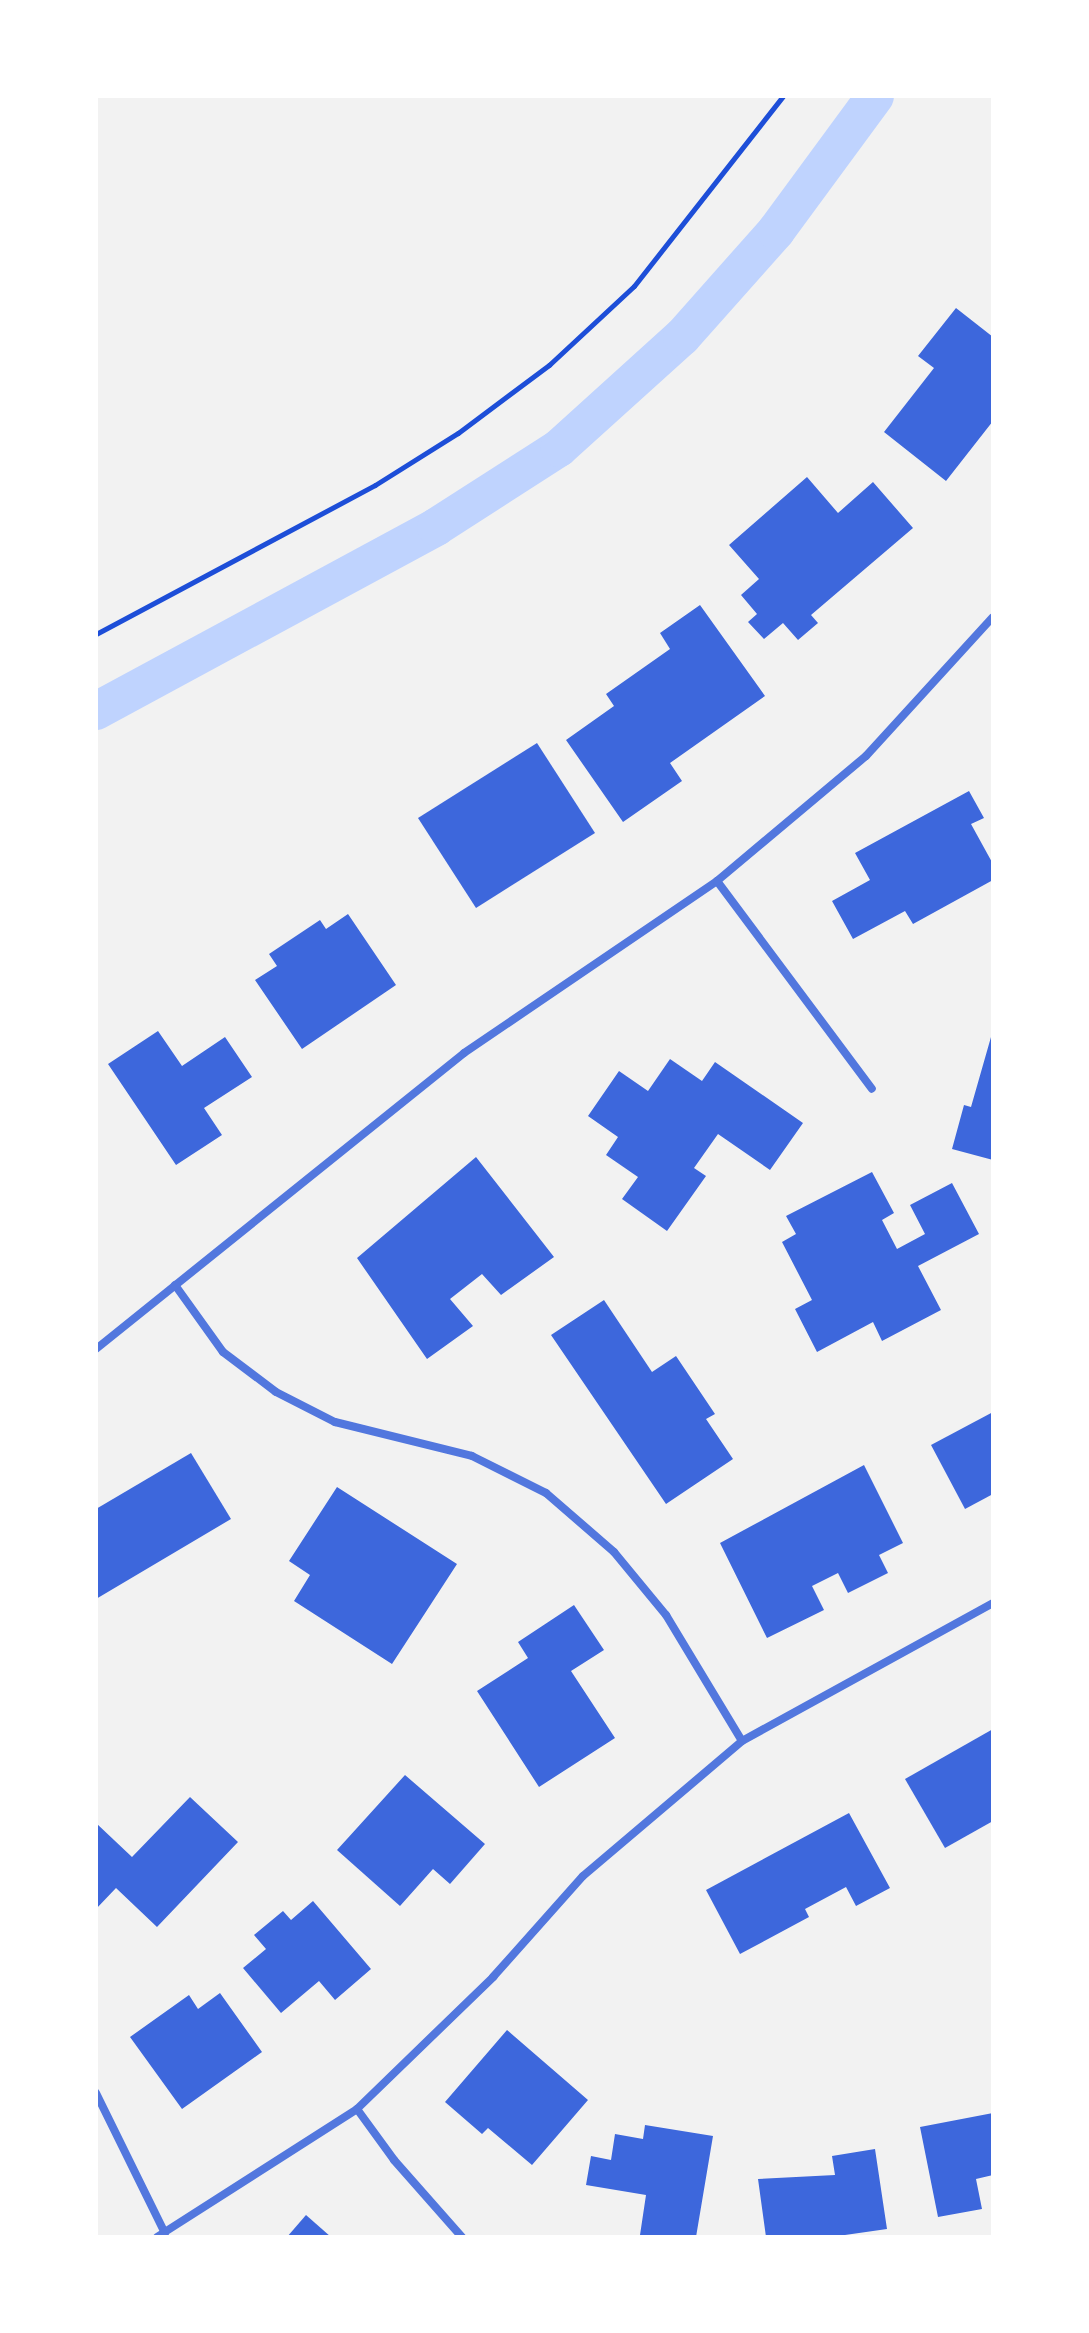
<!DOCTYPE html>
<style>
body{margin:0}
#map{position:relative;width:1089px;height:2333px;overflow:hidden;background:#f2f2f2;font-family:"Fira Sans Condensed",sans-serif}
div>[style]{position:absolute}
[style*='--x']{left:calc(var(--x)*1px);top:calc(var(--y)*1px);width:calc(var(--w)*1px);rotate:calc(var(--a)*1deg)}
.canal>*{height:38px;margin:-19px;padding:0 19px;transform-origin:19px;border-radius:19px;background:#bfd3fe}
.building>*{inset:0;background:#3d67dc}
.path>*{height:5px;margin:-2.5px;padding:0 2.5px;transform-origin:2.5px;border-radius:2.5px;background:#1d4ed8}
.minor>*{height:8px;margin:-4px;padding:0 4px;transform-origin:4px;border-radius:4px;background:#5277de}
span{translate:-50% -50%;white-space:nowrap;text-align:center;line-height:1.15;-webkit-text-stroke:8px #fff;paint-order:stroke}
.frame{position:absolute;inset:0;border:98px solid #fff;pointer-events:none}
</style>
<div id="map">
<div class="canal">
<i style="--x:96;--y:711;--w:387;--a:-28.4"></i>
<i style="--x:436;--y:527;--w:146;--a:-32.7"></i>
<i style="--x:559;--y:448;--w:166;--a:-42.1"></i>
<i style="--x:682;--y:337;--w:142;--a:-48.4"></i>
<i style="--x:776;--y:231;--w:167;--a:-53.7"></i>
</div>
<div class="building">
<i style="clip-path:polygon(956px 308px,993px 337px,993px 421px,946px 481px,884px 432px,934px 368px,918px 356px)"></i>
<i style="clip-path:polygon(807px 477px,838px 513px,873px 482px,913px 528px,811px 615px,818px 623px,798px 640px,783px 623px,764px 639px,748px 622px,757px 614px,741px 595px,759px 579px,729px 545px)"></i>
<i style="clip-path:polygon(700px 605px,765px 696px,670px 763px,682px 781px,623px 822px,566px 740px,614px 706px,606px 694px,670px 649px,660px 633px)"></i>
<i style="clip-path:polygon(537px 743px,595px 833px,476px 908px,418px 818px)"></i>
<i style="clip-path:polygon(969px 791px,984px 818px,971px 824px,993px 864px,993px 880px,913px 924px,905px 911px,853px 939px,832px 901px,870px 880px,855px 853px)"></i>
<i style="clip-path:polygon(348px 914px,396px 985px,302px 1049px,255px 980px,277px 966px,269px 954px,320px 920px,326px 929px)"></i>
<i style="clip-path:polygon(993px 1030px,993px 1160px,952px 1149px,964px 1105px,971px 1107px)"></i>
<i style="clip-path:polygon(158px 1031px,182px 1066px,225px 1037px,252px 1077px,204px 1108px,222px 1135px,176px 1165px,108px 1064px)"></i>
<i style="clip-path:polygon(670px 1059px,702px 1081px,715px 1062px,803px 1123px,770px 1170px,718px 1134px,694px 1168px,706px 1176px,667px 1231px,622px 1199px,638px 1177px,606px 1155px,618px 1137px,588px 1116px,619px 1071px,648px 1091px)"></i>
<i style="clip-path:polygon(476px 1157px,554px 1257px,501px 1295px,482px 1274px,450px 1299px,473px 1326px,427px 1359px,357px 1258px)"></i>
<i style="clip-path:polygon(872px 1172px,894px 1213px,882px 1220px,897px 1249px,925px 1234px,910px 1205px,952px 1183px,979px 1234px,918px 1266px,941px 1310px,882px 1341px,873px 1322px,817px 1352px,795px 1309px,812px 1300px,782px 1242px,796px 1234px,786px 1216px)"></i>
<i style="clip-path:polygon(604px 1300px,652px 1372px,676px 1356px,715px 1414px,706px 1419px,733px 1459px,666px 1504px,551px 1335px)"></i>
<i style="clip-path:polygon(993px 1412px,993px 1494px,965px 1509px,931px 1445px)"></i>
<i style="clip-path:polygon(191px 1453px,231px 1519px,96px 1599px,96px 1509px)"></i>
<i style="clip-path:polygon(864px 1465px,903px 1543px,879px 1555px,888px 1573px,848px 1593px,838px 1573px,812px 1586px,824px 1610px,767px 1638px,720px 1543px)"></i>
<i style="clip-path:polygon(337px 1487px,457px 1564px,392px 1664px,294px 1601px,310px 1575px,289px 1561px)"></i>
<i style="clip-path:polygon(574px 1605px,604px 1650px,571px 1671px,615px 1738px,539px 1787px,477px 1691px,528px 1658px,518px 1642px)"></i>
<i style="clip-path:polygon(993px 1729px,993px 1821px,945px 1848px,905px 1779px)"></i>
<i style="clip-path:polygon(405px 1775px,485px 1844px,450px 1884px,433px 1869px,400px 1906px,337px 1850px)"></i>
<i style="clip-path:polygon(190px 1797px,238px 1842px,157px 1927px,116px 1888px,96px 1909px,96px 1823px,132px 1857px)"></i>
<i style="clip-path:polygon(849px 1813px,890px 1888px,856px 1906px,846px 1887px,805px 1909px,809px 1917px,740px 1954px,706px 1890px)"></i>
<i style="clip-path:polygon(313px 1901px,371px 1969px,335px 2000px,319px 1981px,281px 2013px,243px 1968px,266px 1949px,254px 1935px,283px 1911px,291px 1920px)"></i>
<i style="clip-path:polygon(220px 1993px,262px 2052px,182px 2109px,130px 2037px,189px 1995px,198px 2009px)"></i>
<i style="clip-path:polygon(507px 2030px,588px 2100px,532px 2165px,488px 2128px,482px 2134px,445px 2102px)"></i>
<i style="clip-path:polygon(993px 2113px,993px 2175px,976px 2179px,982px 2209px,938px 2217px,920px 2127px)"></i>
<i style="clip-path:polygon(645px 2125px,713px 2136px,696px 2237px,640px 2235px,646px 2195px,586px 2185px,591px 2156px,611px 2160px,615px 2134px,643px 2139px)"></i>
<i style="clip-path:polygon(875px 2149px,887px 2229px,831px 2237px,766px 2237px,758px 2179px,835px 2175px,832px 2156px)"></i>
<i style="clip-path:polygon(306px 2215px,331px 2237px,287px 2237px)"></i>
</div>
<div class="path">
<i style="--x:96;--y:634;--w:316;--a:-28.1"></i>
<i style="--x:375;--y:485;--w:98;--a:-32.1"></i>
<i style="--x:458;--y:433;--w:114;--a:-36.8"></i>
<i style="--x:549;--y:365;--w:116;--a:-42.9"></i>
<i style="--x:634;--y:286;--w:241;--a:-51.9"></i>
</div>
<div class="minor">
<i style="--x:717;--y:881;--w:259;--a:53.3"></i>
<i style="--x:175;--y:1285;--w:82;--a:54.4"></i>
<i style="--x:223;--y:1352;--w:66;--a:37"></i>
<i style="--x:276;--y:1392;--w:66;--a:27"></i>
<i style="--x:335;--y:1422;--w:141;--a:13.9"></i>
<i style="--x:472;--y:1456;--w:83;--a:26.6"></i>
<i style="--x:546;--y:1493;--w:90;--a:40.9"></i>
<i style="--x:614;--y:1552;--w:82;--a:50.5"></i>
<i style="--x:666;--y:1615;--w:147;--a:58.9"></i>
<i style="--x:96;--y:1349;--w:472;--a:-38.8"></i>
<i style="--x:464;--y:1053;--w:306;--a:-34.2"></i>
<i style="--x:717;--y:881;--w:194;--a:-40"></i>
<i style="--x:866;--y:756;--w:188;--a:-47.6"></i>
<i style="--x:96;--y:2093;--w:156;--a:63.8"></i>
<i style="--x:357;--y:2109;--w:63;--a:54"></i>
<i style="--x:394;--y:2160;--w:103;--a:48.6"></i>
<i style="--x:157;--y:2237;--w:237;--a:-32.6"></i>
<i style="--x:357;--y:2109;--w:190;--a:-44.1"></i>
<i style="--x:493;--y:1977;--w:135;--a:-48.3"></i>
<i style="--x:583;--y:1876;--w:209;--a:-40.3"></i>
<i style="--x:742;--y:1741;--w:286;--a:-28.8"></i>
</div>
<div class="frame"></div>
</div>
